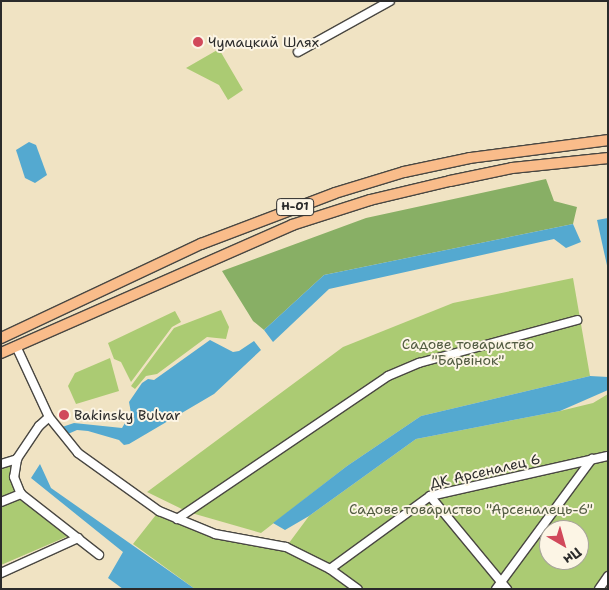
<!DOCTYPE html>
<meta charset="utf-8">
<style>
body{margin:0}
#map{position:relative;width:609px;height:590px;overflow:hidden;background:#f0e3c3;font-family:"Shantell Sans",sans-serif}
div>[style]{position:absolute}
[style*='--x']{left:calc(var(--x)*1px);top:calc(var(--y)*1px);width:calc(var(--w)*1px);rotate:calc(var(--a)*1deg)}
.green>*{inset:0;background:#abcb73}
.forest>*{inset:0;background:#88af65}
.water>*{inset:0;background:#54a9d0}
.roads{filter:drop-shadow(1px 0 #494742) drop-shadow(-1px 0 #494742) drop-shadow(0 1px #494742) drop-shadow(0 -1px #494742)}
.minor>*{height:8px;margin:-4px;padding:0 4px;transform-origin:4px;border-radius:4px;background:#fff}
.major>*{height:10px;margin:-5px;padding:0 5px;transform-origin:5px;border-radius:5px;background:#f9bc8a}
.dots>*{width:14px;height:14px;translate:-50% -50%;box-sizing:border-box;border:2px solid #fcf5e5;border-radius:50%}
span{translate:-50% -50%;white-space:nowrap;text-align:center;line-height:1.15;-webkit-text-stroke:4px #fcf5e5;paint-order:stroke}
.shield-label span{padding:1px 4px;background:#fcf5e5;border:1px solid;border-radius:4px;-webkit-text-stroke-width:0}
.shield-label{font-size:12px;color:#2b2b2b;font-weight:700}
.poi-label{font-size:14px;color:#2b2b2b}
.left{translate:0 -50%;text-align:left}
.park-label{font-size:14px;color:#515b41}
.street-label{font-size:14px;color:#2b2b2b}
.frame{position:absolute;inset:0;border:2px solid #2b2b2b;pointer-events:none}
.north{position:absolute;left:539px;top:520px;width:50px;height:50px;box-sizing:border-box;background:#fcf5e5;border:1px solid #a8a49b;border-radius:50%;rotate:142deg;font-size:14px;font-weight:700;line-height:20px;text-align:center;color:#2b2b2b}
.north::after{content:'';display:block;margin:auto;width:18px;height:22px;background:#d1495b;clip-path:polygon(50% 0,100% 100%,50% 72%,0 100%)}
</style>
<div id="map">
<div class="green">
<i style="clip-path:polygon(219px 49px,243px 90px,228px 100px,219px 85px,186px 68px)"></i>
<i style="clip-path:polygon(573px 278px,590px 376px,421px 416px,347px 466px,261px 533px,188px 512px,147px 492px,343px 347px,453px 303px)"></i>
<i style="clip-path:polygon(221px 310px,229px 327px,226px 339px,207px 337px,157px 374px,146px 376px,135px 389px,131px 386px,174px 328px)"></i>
<i style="clip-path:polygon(175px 311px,181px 322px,172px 327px,131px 382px,121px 362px,114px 359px,108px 343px)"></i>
<i style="clip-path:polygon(110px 358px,119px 391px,76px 404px,68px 386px,75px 373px)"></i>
<i style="clip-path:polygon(evenodd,608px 394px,608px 589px,195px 589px,133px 544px,159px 511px,215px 534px,286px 547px,309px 516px,416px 439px,560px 411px,593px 403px,608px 394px,549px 530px,579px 530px,579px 560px,549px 560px,549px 530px)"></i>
<i style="clip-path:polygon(9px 461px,21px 494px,73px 534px,1px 565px,1px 464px)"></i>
</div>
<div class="forest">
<i style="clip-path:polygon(546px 179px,554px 201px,577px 207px,573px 224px,324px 275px,264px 330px,253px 321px,222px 271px,366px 218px)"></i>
</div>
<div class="water">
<i style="clip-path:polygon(29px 142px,36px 145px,47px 175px,35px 183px,25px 178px,16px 150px)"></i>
<i style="clip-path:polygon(608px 218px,608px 270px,597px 220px)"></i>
<i style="clip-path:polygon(573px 224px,581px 242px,566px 248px,554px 239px,329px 289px,273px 342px,264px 330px,324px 275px)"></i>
<i style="clip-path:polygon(210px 340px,233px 352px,239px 351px,254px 341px,261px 350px,214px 394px,129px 444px,124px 445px,119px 440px,88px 431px,77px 430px,68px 434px,62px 427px,74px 423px,122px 428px,131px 413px,129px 402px,142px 383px,148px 379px,154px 380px)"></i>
<i style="clip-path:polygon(590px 376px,608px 377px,608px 390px,560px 411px,416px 439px,309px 516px,285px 530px,273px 523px,347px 466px,421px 416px)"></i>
<i style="clip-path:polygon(40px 464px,51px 488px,195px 589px,123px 589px,108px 578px,123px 552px,31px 478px)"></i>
</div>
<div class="roads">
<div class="minor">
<i style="--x:298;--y:52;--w:105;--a:-29"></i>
<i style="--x:16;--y:346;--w:78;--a:65.1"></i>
<i style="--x:49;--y:417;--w:46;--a:51.1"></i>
<i style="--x:78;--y:453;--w:100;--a:35.6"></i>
<i style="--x:159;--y:511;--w:61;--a:22.3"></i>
<i style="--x:215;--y:534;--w:72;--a:10.4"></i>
<i style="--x:286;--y:547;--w:49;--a:26.6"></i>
<i style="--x:330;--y:569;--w:34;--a:36"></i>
<i style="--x:49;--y:417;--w:13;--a:138"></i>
<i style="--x:39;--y:426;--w:40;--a:124"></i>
<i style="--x:17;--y:459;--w:18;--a:99"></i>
<i style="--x:14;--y:477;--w:18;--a:68"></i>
<i style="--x:21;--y:494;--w:99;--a:38"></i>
<i style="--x:1;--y:464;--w:17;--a:-17"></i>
<i style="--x:430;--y:496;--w:121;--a:50.4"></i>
<i style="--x:1;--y:502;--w:22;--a:-22"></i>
<i style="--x:177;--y:519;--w:255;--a:-34.1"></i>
<i style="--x:388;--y:376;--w:34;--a:-23"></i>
<i style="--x:419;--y:363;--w:164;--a:-15.2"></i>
<i style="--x:330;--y:569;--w:124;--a:-36.1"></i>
<i style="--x:430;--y:496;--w:182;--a:-12.7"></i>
<i style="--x:1;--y:573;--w:85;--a:-24.4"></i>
<i style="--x:496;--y:589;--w:162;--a:-53.6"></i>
<i style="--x:599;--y:589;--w:16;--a:-55"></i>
</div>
<div class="major">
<i style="--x:1;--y:338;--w:221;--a:-25.2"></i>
<i style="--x:201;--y:244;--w:143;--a:-20.8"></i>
<i style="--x:335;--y:193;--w:72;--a:-16.9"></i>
<i style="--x:404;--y:172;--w:67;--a:-12"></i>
<i style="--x:470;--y:158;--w:139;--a:-7.4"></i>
<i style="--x:1;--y:353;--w:318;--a:-23.7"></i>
<i style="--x:292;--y:225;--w:82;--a:-17.8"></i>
<i style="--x:370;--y:200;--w:82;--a:-13.4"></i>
<i style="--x:450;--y:181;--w:63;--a:-11.8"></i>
<i style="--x:512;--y:168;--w:97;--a:-5.9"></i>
</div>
</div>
<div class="dots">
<i style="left:198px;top:42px;background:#d1495b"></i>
<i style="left:64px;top:415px;background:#d1495b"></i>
</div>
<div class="shield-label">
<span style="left:295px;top:207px">Н-01</span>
</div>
<div class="poi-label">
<span class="left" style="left:208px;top:42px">Чумацкий Шлях</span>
<span class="left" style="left:74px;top:415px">Bakinsky Bulvar</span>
</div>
<div class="park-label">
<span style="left:468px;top:352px">Садове товариство<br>"Барвінок"</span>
<span style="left:471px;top:509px">Садове товариство "Арсеналець-6"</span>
</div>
<div class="street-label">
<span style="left:485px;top:471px;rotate:-13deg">ДК Арсеналец 6</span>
</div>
<div class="frame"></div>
<div class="north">Пн</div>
</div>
